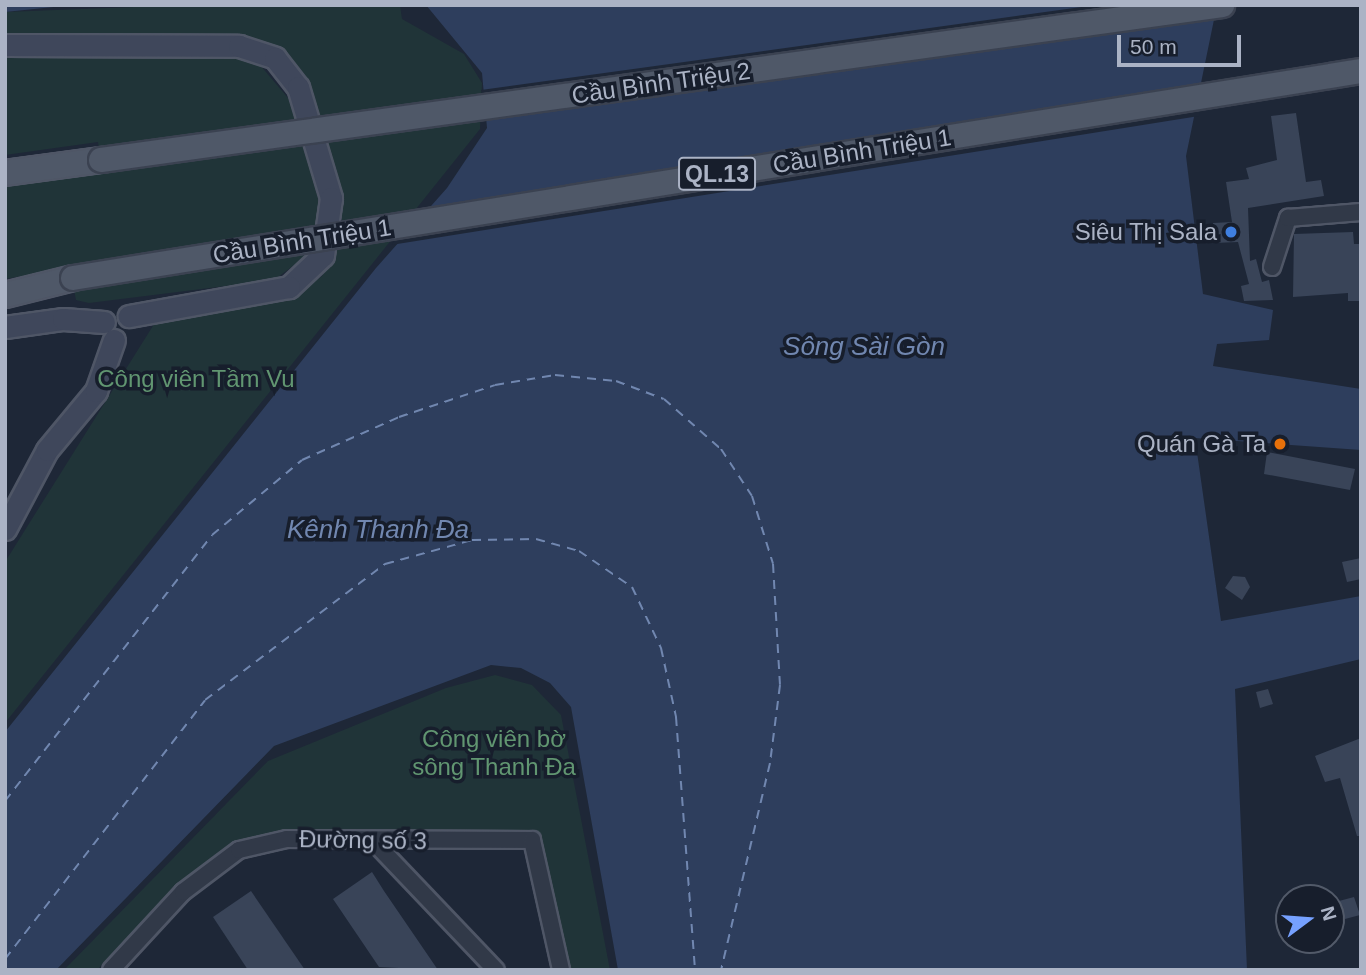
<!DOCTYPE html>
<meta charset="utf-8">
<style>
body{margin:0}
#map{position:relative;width:1366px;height:975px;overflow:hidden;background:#1e2737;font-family:Helvetica,sans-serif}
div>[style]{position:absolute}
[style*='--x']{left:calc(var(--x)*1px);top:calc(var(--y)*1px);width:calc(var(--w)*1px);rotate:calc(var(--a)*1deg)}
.green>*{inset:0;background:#203438}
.water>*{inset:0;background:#2e3e5d}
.pier>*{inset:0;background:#1e2737}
.ferry>*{height:2px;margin-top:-1px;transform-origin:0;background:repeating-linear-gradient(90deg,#7187b0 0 9px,transparent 0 16px)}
.building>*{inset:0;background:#394458}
.roads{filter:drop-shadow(2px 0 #4f5666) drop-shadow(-2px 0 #4f5666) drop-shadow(0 2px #4f5666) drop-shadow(0 -2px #4f5666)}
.street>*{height:16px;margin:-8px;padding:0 8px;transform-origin:8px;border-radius:8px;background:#313948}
.secondary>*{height:21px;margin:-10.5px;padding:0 10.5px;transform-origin:10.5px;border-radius:10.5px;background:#3f475b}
.primary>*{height:24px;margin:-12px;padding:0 12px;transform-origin:12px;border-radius:12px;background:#4f5868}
.bridges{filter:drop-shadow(2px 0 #3b4251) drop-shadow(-2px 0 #3b4251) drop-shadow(0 2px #3b4251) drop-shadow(0 -2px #3b4251)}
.primary-bridge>*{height:24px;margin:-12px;padding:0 12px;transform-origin:12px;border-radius:12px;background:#4f5868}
.dots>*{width:19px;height:19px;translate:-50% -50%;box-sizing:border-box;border:4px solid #171e2c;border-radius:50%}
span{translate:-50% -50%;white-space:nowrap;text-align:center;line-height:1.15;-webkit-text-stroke:7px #171e2c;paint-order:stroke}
.shield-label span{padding:2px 5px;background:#171e2c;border:2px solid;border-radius:5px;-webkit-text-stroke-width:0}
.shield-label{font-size:23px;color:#abb3c5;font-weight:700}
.street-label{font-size:24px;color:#abb3c5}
.poi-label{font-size:24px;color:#abb3c5}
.right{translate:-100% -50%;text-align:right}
.park-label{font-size:24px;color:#619671}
.water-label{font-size:26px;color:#7187b0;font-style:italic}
.frame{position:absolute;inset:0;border:7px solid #abb3c5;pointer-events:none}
.north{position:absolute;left:1275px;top:884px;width:70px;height:70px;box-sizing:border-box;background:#171e2c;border:2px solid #525a69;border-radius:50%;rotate:74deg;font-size:19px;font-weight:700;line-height:28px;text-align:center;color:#abb3c5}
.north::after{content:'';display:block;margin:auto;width:24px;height:32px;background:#76a1ff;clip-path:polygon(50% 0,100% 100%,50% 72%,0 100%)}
.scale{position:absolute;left:1117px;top:35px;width:124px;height:32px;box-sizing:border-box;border:4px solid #abb3c5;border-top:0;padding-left:9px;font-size:21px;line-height:24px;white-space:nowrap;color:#abb3c5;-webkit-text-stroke:5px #171e2c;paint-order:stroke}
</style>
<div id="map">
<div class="green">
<i style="clip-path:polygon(185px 5px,400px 5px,402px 19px,464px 54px,482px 83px,480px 129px,5px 723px,5px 562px,156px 321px,299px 293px,322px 276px,342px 240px,342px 200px,311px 85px,275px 46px,237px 36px,5px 35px,5px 12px)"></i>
<i style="clip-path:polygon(5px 54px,229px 56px,260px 65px,294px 105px,322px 205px,316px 249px,274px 280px,89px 303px,76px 300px,70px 268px,5px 279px,5px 184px,102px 171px,98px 142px,5px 155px)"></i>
<i style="clip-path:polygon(495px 675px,532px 685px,561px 715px,610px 970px,571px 970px,541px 836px,534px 830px,258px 835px,237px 843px,162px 900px,97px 970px,64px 970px,268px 761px,446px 688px)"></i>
</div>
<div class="water">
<i style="clip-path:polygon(5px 5px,73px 5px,5px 12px)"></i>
<i style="clip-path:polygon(426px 5px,1217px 5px,1186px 156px,1203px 294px,1273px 310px,1269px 340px,1217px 344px,1213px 366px,1361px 389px,1361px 450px,1195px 438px,1221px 621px,1361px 596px,1361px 659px,1235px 689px,1247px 970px,618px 970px,571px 707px,550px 683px,521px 668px,491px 665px,274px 746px,56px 970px,5px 970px,5px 732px,376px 268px,447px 188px,487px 128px,482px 73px)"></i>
</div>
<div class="pier">
<i style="clip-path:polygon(1096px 5px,1221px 5px,484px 102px,481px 90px)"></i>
<i style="clip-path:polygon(1206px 86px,1199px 116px,391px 245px,422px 212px)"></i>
</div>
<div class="ferry">
<i style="--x:5;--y:801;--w:337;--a:-52.1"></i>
<i style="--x:212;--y:535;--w:117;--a:-39.8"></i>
<i style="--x:302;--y:460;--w:106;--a:-23.9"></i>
<i style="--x:399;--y:417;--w:101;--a:-18.4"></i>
<i style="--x:495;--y:385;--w:61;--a:-9.5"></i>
<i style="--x:555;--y:375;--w:61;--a:5.6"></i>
<i style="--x:616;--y:381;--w:51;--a:20.6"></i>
<i style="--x:664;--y:399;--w:76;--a:41.3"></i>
<i style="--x:721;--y:449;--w:56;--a:56.6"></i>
<i style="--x:752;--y:496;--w:71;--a:72.8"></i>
<i style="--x:773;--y:564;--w:121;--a:86.7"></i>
<i style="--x:780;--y:685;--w:79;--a:97.3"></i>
<i style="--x:770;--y:763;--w:213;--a:103.3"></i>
<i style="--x:5;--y:959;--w:327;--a:-52.3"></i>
<i style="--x:205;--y:700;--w:226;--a:-37.1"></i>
<i style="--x:385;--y:564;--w:90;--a:-15.4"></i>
<i style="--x:472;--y:540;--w:64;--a:-0.9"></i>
<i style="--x:536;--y:539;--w:45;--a:15.6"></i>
<i style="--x:579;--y:551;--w:64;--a:34.2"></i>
<i style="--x:632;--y:587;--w:68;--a:64.6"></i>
<i style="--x:661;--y:648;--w:71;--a:77.7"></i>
<i style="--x:676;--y:717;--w:254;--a:85.7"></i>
</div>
<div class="building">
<i style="clip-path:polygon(1296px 113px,1306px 182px,1321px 180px,1324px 196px,1248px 208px,1250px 261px,1256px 259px,1262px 282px,1269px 280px,1273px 300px,1244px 301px,1241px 286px,1249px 284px,1238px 242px,1214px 243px,1213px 223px,1232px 222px,1226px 182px,1249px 179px,1246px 168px,1277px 160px,1271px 116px)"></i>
<i style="clip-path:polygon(1353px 232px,1354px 244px,1360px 244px,1361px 301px,1348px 301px,1348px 293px,1293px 297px,1294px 234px)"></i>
<i style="clip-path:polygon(1267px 452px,1355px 469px,1350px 490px,1264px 474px)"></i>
<i style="clip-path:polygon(1361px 558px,1361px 579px,1347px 582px,1342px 562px)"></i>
<i style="clip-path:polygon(1233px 576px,1245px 577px,1250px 587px,1242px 600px,1225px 588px)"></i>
<i style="clip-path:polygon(1268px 689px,1273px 704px,1260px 708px,1256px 692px)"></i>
<i style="clip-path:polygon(1361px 738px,1361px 836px,1357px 836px,1340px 778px,1325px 782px,1315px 756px)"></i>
<i style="clip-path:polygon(372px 872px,384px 891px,438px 970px,379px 967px,333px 899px)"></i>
<i style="clip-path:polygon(251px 891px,305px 970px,248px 970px,213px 917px)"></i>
<i style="clip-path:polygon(1354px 897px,1360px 915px,1345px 919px,1339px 901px)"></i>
</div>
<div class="roads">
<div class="street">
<i style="--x:1272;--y:267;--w:52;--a:-71.9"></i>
<i style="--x:1288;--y:218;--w:73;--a:-4.7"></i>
<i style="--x:373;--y:841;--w:178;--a:46.4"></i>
<i style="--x:111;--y:970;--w:106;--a:-47.3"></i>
<i style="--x:183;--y:892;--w:70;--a:-36.9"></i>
<i style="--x:239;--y:850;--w:49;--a:-12.9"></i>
<i style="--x:287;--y:839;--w:245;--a:0.2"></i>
<i style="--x:532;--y:840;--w:133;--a:77.4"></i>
</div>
<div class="secondary">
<i style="--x:5;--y:45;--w:234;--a:0.2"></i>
<i style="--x:239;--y:46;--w:38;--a:18"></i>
<i style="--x:275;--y:58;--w:37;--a:52"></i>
<i style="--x:298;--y:87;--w:116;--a:73.4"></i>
<i style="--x:331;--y:198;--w:58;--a:98"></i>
<i style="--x:323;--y:255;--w:47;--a:136.7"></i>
<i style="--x:289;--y:287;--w:163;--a:169.7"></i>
<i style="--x:5;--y:327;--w:59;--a:-7.9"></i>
<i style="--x:63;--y:319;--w:41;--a:4.2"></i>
<i style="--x:5;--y:529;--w:89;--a:-62"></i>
<i style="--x:47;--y:450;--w:77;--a:-50.3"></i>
<i style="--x:96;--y:391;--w:54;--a:-70.6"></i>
</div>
<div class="primary">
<i style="--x:5;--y:173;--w:97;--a:-7.7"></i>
<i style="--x:5;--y:295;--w:70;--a:-14"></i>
</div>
</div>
<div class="bridges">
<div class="primary-bridge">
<i style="--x:101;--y:160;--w:1132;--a:-7.87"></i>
<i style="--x:73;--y:278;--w:1305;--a:-9.13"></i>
</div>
</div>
<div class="dots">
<i style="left:1231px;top:232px;background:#3f7fe0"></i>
<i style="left:1280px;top:444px;background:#e8710a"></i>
</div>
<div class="shield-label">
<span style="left:717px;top:174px">QL.13</span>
</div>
<div class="street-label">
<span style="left:661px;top:83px;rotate:-8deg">Cầu Bình Triệu 2</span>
<span style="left:862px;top:151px;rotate:-9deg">Cầu Bình Triệu 1</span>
<span style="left:302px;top:241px;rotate:-9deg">Cầu Bình Triệu 1</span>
<span style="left:363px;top:840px;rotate:1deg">Đường số 3</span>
</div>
<div class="poi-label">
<span class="right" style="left:1217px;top:232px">Siêu Thị Sala</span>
<span class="right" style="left:1266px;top:444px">Quán Gà Ta</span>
</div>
<div class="park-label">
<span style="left:196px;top:379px">Công viên Tầm Vu</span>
<span style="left:494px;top:753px">Công viên bờ<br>sông Thanh Đa</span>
</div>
<div class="water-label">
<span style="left:864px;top:347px">Sông Sài Gòn</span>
<span style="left:378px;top:530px">Kênh Thanh Đa</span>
</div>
<div class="frame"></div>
<div class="north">N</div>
<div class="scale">50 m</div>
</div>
